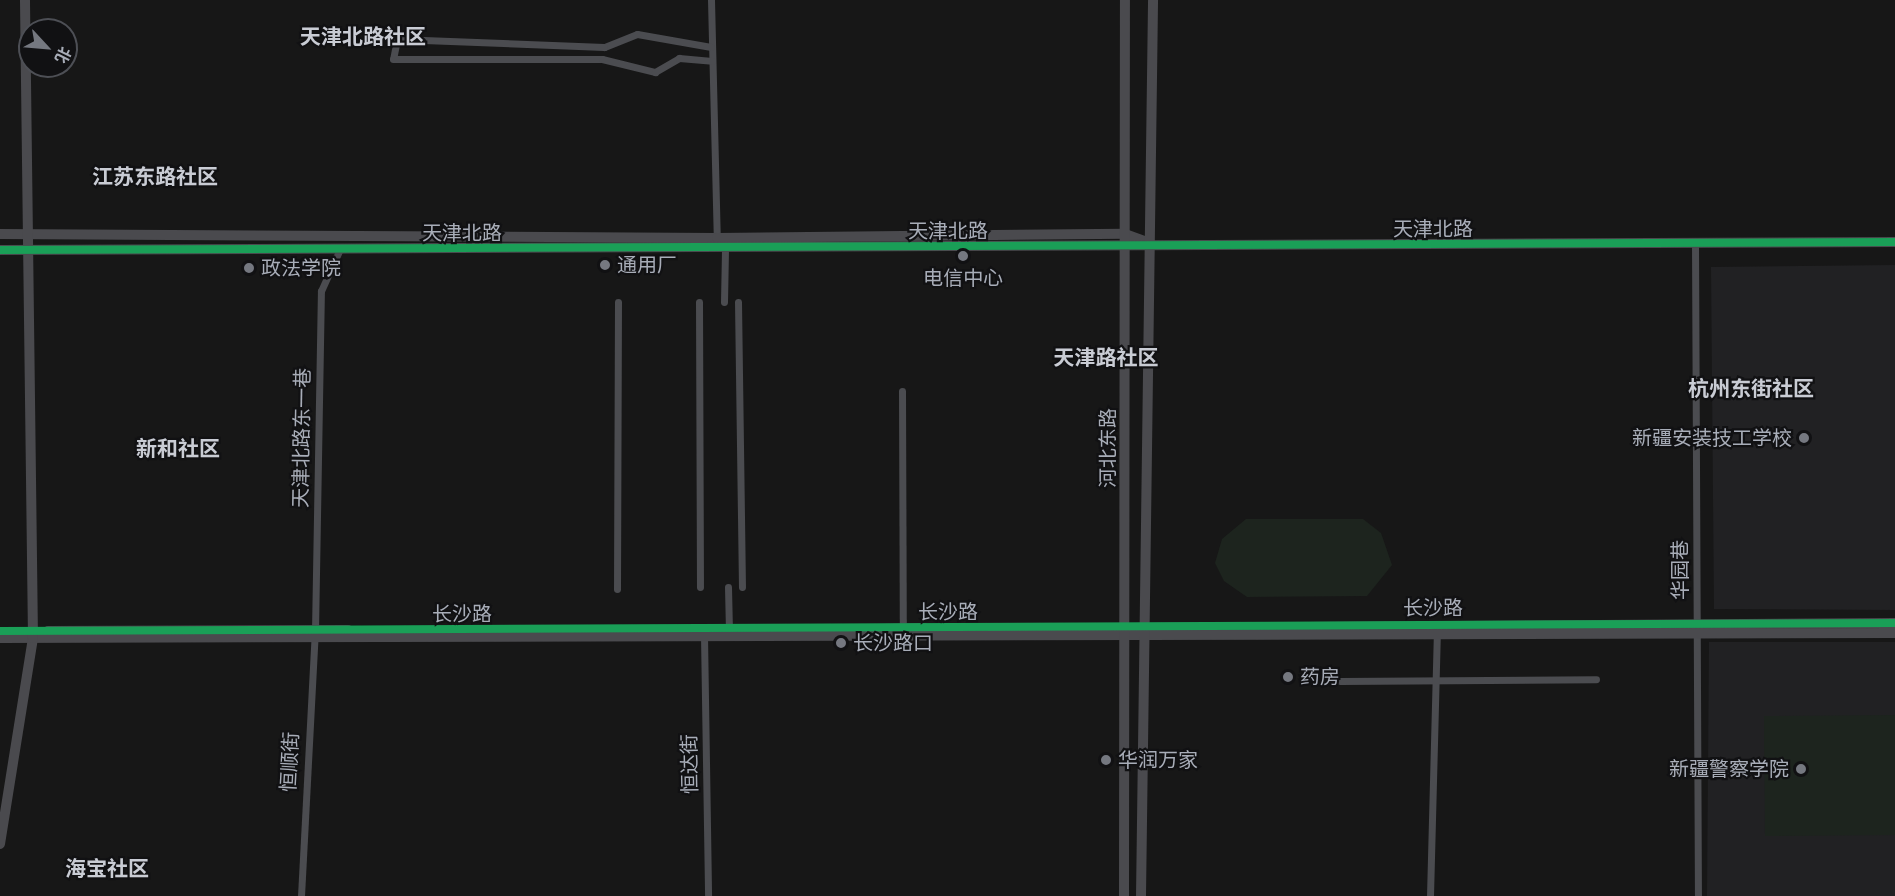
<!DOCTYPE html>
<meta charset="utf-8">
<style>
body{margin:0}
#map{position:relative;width:1895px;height:896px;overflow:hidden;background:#171717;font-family:Montserrat,"Noto Sans SC",sans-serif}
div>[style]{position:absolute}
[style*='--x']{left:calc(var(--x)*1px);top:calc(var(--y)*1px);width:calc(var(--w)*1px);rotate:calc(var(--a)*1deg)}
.built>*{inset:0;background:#212123}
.green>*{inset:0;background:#1d241e}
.street>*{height:7px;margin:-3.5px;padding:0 3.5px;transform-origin:3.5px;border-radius:3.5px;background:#4b4c50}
.secondary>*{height:10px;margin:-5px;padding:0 5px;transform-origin:5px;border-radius:5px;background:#4a4a4e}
.cycleway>*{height:8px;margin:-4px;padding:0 4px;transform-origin:4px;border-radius:4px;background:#1a9f57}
.dots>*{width:16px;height:16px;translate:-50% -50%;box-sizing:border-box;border:3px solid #111113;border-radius:50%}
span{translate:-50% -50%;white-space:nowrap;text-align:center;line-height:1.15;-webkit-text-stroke:4.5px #111113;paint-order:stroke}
.street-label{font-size:20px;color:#a8adb8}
.poi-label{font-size:20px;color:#a8adb8}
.left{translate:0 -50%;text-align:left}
.right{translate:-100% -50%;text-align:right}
.neighbourhood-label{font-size:21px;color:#c9ccd4;font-weight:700}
.north{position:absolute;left:18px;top:18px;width:60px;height:60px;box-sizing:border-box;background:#111113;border:2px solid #4d4f55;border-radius:50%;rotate:116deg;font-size:16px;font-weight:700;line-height:24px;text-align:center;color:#a8adb8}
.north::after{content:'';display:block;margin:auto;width:21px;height:27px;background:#757880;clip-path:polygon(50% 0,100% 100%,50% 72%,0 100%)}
</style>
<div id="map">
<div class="built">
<i style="clip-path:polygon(1895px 265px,1895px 610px,1714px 609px,1711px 267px)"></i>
<i style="clip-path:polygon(1709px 642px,1895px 642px,1895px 896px,1707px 896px)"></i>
</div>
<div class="green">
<i style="clip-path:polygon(1246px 519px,1363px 519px,1381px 533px,1392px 565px,1367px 596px,1247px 597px,1224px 581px,1215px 563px,1222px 539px)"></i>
<i style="clip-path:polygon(1895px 715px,1895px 835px,1765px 836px,1764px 716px)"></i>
</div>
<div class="street">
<i style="--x:711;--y:0;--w:240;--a:88.6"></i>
<i style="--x:711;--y:47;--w:75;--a:-170"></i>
<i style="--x:637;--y:34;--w:35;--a:158"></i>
<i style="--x:604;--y:47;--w:207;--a:-177.8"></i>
<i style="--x:397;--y:39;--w:20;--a:101"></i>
<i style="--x:393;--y:59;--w:209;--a:0"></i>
<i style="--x:602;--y:59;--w:55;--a:13.8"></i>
<i style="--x:655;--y:72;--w:28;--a:-30"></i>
<i style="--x:679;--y:58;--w:33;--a:5"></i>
<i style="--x:1695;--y:244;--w:652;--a:89.74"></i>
<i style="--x:699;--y:302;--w:285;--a:89.8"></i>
<i style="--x:724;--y:302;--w:54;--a:-88.9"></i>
<i style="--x:738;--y:302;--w:285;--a:89.2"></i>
<i style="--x:902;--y:391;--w:237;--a:89.8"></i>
<i style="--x:728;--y:587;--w:44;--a:88.7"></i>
<i style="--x:617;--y:589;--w:287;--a:-89.8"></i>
<i style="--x:704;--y:635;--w:261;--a:89.1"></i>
<i style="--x:1340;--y:681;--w:256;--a:-0.4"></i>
<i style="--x:301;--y:896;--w:265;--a:-87"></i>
<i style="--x:315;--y:631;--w:340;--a:-89"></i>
<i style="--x:321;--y:291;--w:46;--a:-65.7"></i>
<i style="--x:1430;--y:896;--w:264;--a:-88.5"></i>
</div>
<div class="secondary">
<i style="--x:0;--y:234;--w:717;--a:0.32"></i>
<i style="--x:717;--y:238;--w:408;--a:-0.6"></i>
<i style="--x:1125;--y:234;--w:27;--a:20"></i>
<i style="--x:0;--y:250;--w:1895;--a:-0.24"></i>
<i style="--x:879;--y:629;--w:45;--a:-1.3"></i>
<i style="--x:993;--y:629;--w:902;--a:-0.38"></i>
<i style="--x:48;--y:631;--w:300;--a:-0.2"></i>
<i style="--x:0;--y:638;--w:1895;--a:-0.15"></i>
<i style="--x:0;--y:844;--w:209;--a:-80.9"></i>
<i style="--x:33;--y:638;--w:638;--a:-90.72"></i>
<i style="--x:1124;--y:896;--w:896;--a:-89.94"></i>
<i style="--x:1141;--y:896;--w:896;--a:-89.23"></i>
</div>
<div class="cycleway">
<i style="--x:0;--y:250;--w:1895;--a:-0.24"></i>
<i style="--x:0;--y:631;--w:1895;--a:-0.24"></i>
</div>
<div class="dots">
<i style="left:963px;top:256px;background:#757880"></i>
<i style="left:605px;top:265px;background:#757880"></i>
<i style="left:249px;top:268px;background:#757880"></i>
<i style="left:1804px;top:438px;background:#757880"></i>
<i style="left:841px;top:643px;background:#757880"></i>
<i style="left:1288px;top:677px;background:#757880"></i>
<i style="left:1106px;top:760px;background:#757880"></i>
<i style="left:1801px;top:769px;background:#757880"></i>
</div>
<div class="street-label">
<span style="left:1433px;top:229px">天津北路</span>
<span style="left:948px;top:231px">天津北路</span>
<span style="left:462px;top:233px">天津北路</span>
<span style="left:302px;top:438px;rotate:-89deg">天津北路东一巷</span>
<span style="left:1108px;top:448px;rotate:-90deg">河北东路</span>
<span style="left:1680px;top:570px;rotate:-90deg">华园巷</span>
<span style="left:1433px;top:608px">长沙路</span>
<span style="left:948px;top:612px">长沙路</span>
<span style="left:462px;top:614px">长沙路</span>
<span style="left:290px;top:762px;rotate:-87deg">恒顺街</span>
<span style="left:690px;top:764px;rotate:-91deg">恒达街</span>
</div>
<div class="poi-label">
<span class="left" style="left:617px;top:265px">通用厂</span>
<span class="left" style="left:261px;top:268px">政法学院</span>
<span style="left:963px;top:278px">电信中心</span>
<span class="right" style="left:1792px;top:438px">新疆安装技工学校</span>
<span class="left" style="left:853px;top:643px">长沙路口</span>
<span class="left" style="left:1300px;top:677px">药房</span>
<span class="left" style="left:1118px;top:760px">华润万家</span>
<span class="right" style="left:1789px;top:769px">新疆警察学院</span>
</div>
<div class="neighbourhood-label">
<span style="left:363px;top:37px">天津北路社区</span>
<span style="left:155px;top:177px">江苏东路社区</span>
<span style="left:1106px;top:358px">天津路社区</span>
<span style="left:1751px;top:389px">杭州东街社区</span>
<span style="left:178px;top:449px">新和社区</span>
<span style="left:107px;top:869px">海宝社区</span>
</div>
<div class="north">北</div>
</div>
